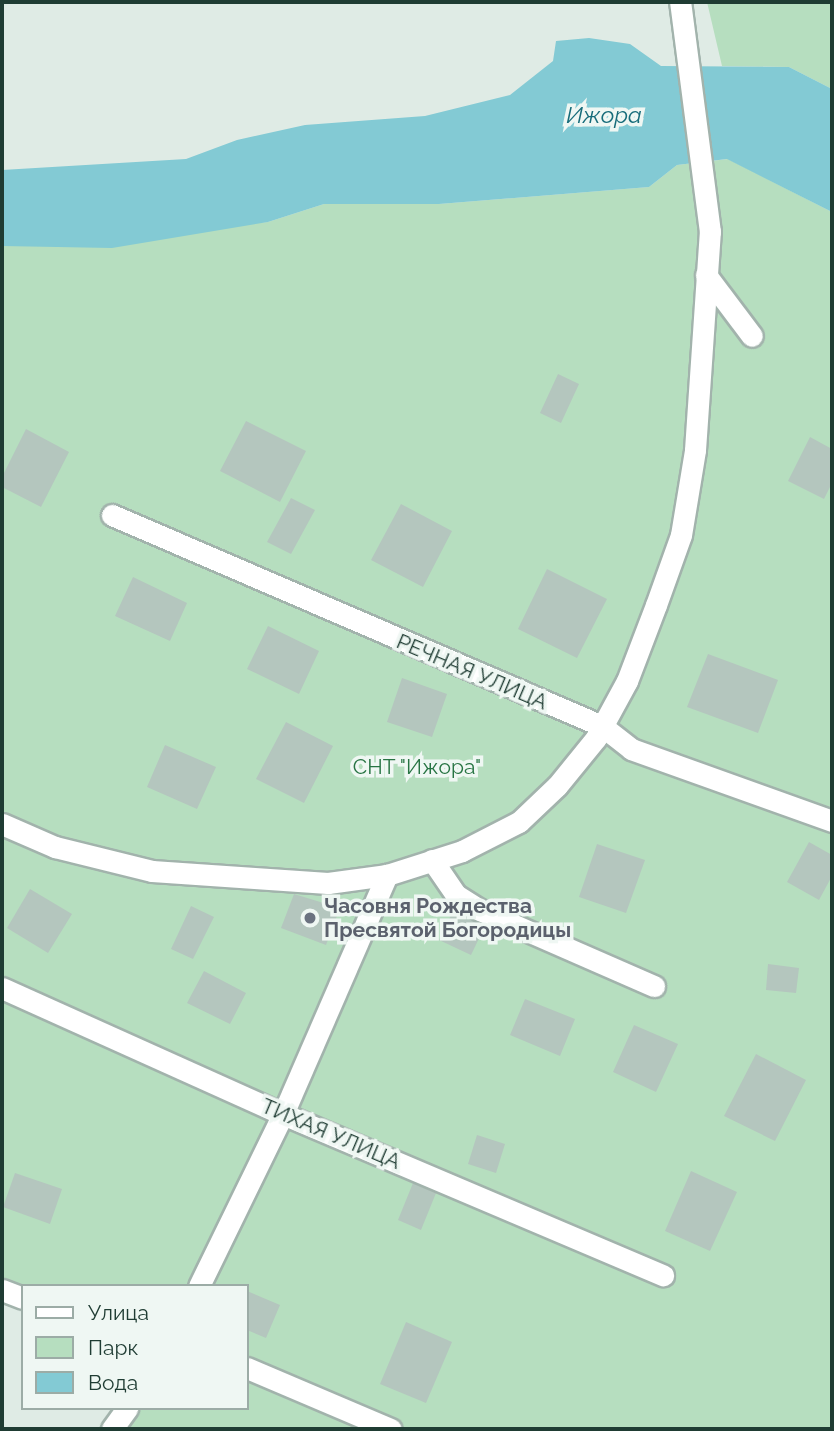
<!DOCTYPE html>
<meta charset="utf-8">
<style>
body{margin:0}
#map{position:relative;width:834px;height:1431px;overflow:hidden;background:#dfebe5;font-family:Raleway,sans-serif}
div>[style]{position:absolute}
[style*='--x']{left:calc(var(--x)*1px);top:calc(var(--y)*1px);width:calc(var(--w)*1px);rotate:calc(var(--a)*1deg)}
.green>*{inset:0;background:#b6debf}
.water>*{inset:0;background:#83cad4}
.building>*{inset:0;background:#b4c6be}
.roads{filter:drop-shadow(2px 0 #a2b3ac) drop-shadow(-2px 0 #a2b3ac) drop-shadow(0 2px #a2b3ac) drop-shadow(0 -2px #a2b3ac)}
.minor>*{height:21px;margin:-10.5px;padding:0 10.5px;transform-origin:10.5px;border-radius:10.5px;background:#fff}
.dots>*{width:19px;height:19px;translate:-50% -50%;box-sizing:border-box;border:4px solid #eff7f3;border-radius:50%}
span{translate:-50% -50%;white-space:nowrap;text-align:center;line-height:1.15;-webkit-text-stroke:7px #eff7f3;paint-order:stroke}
.street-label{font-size:21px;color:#1f3c33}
.park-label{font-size:21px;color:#277443}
.worship-label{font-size:21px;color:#5b616d;font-weight:700}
.left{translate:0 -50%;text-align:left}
.water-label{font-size:23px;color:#166c7a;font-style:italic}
.frame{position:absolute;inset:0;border:4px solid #1f3c33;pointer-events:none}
.legend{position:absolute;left:21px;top:1284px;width:228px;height:126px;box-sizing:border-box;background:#eff7f3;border:2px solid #9caca6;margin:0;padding:9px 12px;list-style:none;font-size:21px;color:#1f3c33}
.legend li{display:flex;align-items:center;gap:14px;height:35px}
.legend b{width:35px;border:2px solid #9caca6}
</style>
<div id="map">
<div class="green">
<i style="clip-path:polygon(707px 2px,832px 2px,832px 89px,789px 67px,722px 66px)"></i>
<i style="clip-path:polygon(728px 159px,832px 212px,832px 1429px,112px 1429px,127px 1408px,247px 1408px,247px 1286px,23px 1286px,23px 1298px,2px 1290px,2px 246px,268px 222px,324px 204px,439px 204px,649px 187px,677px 165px)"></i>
</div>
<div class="water">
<i style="clip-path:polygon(589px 38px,630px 44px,661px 66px,789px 67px,832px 89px,832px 212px,727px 159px,677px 165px,649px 187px,439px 204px,324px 204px,268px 222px,112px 248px,2px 246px,2px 170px,186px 159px,237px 140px,305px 125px,425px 116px,510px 95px,553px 61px,556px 41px)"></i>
</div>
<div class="building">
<i style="clip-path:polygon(558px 374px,579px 384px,561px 423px,540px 413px)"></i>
<i style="clip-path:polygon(246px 421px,306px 451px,280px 502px,220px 471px)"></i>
<i style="clip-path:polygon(26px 429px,69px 452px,41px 507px,2px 487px,2px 477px)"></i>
<i style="clip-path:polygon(810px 437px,832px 449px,832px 483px,824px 499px,788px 481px)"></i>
<i style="clip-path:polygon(291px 498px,315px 510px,291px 554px,267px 542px)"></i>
<i style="clip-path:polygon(401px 504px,452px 531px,423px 587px,371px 560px)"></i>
<i style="clip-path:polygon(547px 569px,607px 599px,577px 658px,518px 629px)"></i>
<i style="clip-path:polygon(133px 577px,187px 603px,170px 641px,115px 616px)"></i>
<i style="clip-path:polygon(268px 626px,319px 651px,299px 694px,247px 669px)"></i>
<i style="clip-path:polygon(708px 654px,778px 680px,758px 733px,687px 707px)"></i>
<i style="clip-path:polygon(402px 678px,447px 694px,432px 737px,387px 722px)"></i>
<i style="clip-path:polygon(286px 722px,333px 746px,304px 803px,256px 779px)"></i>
<i style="clip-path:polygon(165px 745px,216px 767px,197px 809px,147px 787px)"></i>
<i style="clip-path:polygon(809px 842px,832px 855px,832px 876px,819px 900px,787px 882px)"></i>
<i style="clip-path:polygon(597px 844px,645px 860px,626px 913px,579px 897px)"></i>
<i style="clip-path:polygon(30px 889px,72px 914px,48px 953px,7px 928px)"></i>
<i style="clip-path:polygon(294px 894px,340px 908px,326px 945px,281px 928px)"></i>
<i style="clip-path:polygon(191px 906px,214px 917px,193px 959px,171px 949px)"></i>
<i style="clip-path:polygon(453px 911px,485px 926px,471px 955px,439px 940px)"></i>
<i style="clip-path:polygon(768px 964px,799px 968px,796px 993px,766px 990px)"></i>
<i style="clip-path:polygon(204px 971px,246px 993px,230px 1024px,187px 1003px)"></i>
<i style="clip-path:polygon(525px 999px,575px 1019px,560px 1056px,510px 1035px)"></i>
<i style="clip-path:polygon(634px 1025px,678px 1044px,656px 1092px,613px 1072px)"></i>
<i style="clip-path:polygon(756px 1054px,806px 1080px,775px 1141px,724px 1116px)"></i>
<i style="clip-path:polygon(477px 1135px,505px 1144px,496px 1173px,468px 1164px)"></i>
<i style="clip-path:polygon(691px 1171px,737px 1192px,710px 1251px,665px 1231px)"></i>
<i style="clip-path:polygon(15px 1173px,62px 1189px,50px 1224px,3px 1207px)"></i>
<i style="clip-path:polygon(413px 1183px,436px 1193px,421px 1230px,398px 1220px)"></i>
<i style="clip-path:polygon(247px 1291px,280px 1305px,266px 1338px,247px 1330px)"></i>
<i style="clip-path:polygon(406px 1322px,452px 1342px,426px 1403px,380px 1384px)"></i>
</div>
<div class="roads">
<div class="minor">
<i style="--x:706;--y:275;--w:76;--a:53"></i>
<i style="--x:112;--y:515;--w:533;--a:23.3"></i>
<i style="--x:602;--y:726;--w:37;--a:38"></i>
<i style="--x:631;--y:749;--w:214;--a:19.7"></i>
<i style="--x:2;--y:824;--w:58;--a:23.5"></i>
<i style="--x:55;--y:847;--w:100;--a:13.9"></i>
<i style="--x:152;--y:871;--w:176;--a:3.9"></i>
<i style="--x:328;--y:883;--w:60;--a:-7.7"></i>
<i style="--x:432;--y:860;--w:42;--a:55.6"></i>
<i style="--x:456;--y:895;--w:28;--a:32"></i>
<i style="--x:480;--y:910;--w:190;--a:23.6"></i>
<i style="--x:2;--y:988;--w:308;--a:24.2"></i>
<i style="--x:283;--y:1114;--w:413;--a:23"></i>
<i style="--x:199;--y:1286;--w:191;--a:-64"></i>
<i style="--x:283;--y:1114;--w:261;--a:-66.5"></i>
<i style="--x:387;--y:875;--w:79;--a:-17.7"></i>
<i style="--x:462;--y:851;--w:64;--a:-27"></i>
<i style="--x:519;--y:822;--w:52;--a:-43.5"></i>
<i style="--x:557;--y:786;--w:62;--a:-50.9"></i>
<i style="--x:596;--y:738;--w:65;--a:-61.5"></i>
<i style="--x:627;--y:681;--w:81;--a:-69.1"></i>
<i style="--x:656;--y:605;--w:74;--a:-70.3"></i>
<i style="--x:681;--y:535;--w:86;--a:-80.6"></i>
<i style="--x:695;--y:450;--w:219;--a:-86.1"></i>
<i style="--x:710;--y:232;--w:232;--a:-97.4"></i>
<i style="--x:2;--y:1290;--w:22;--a:21"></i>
<i style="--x:247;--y:1368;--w:156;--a:23"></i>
<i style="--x:112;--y:1429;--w:26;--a:-54"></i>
</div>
</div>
<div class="dots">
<i style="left:310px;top:918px;background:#6b7280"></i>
</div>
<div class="street-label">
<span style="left:472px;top:672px;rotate:23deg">РЕЧНАЯ УЛИЦА</span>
<span style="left:331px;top:1134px;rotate:23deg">ТИХАЯ УЛИЦА</span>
</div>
<div class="park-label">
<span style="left:417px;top:767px">СНТ "Ижора"</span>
</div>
<div class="worship-label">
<span class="left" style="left:324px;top:918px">Часовня Рождества<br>Пресвятой Богородицы</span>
</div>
<div class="water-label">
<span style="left:604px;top:115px">Ижора</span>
</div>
<div class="frame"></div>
<ul class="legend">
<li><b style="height:9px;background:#fff"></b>Улица</li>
<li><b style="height:19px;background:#b6debf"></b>Парк</li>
<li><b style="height:19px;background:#83cad4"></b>Вода</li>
</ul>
</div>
